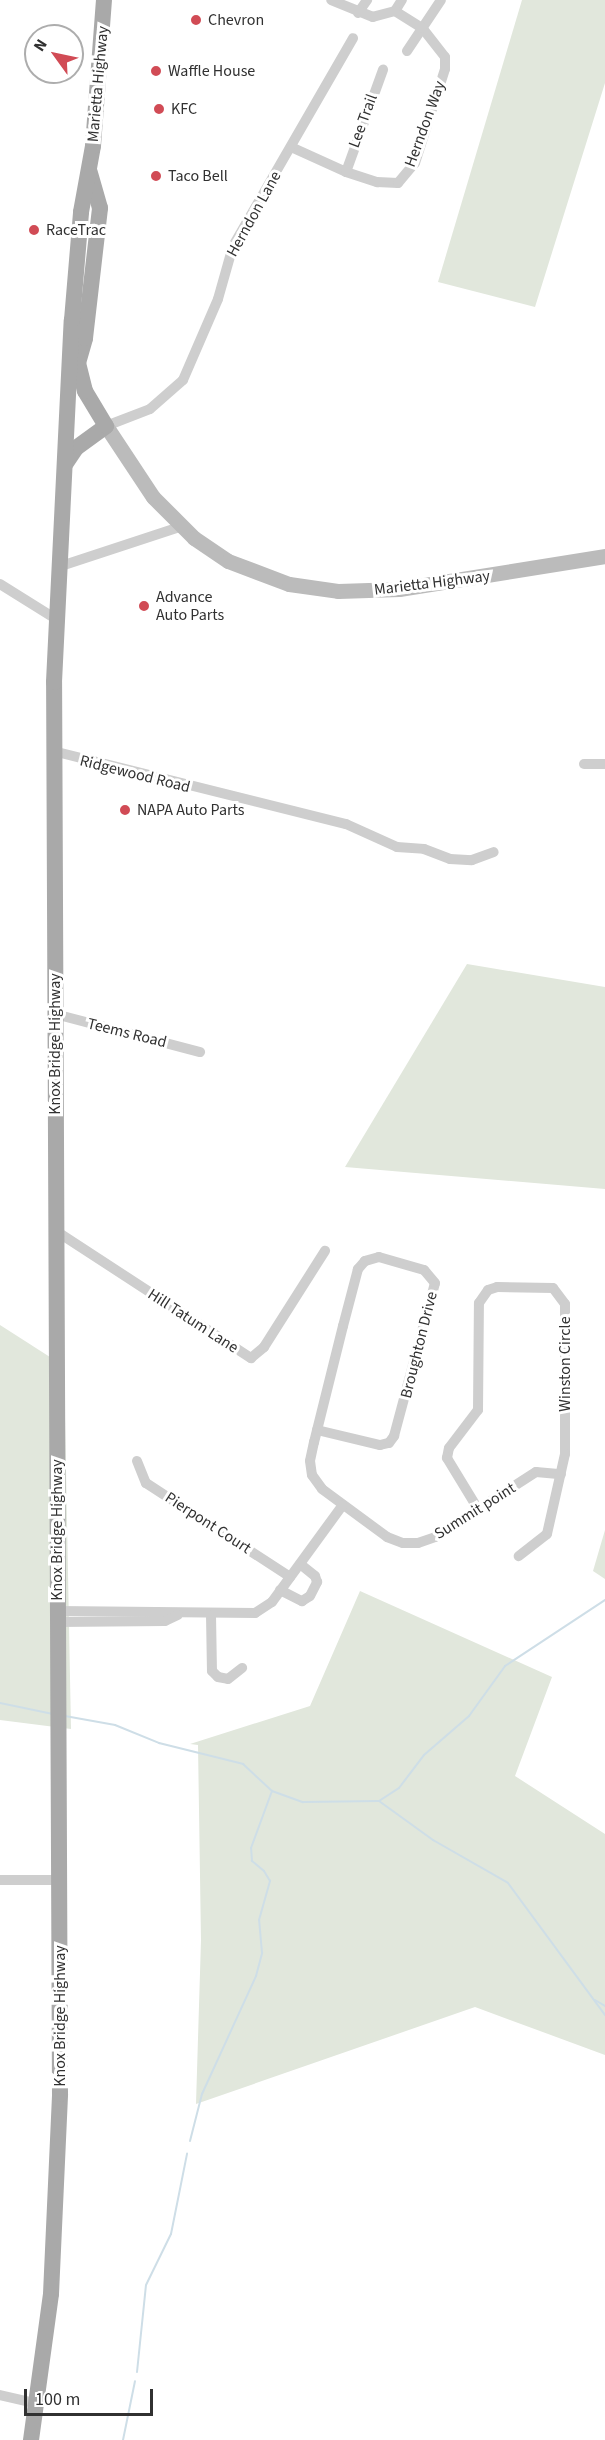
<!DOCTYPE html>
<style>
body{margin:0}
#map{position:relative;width:605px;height:2440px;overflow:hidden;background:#fff;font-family:"Source Sans 3",sans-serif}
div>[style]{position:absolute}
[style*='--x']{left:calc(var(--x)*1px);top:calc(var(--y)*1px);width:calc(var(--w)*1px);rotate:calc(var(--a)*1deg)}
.green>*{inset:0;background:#e1e7dc}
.stream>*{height:2px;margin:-1px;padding:0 1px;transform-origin:1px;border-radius:1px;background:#cedee7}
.street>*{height:10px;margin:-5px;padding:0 5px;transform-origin:5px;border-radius:5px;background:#cecece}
.secondary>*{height:15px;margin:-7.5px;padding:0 7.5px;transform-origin:7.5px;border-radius:7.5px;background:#bbb}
.primary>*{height:16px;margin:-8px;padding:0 8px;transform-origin:8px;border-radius:8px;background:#a9a9a9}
.dots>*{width:16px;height:16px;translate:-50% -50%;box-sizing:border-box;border:3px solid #fff;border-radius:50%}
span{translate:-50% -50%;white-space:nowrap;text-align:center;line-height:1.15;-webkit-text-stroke:6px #fff;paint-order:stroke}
.poi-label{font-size:16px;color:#313131}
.left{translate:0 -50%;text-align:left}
.street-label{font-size:16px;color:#313131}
.north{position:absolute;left:24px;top:24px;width:60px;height:60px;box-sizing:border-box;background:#fff;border:2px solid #adadad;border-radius:50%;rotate:303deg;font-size:16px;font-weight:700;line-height:24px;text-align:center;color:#313131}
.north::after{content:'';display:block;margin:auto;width:21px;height:27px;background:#d14b55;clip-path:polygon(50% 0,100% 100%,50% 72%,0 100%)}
.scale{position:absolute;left:24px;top:2389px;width:129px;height:27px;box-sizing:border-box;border:3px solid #313131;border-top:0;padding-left:8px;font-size:18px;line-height:21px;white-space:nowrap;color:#313131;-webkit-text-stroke:4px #fff;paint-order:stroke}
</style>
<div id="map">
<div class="green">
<i style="clip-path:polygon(522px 0,605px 0,605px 83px,535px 307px,438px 282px)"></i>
<i style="clip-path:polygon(467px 964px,605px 987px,605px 1189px,345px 1167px)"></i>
<i style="clip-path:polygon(0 1325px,64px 1366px,71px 1729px,0 1720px)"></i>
<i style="clip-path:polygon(605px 1530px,605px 1579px,593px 1571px)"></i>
<i style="clip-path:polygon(360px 1591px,552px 1677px,515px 1776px,605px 1834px,605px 2055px,475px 2007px,196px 2104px,201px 1940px,198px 1745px,190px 1744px,310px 1706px)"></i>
</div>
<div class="stream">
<i style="--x:0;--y:1703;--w:54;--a:11.7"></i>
<i style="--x:65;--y:1716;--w:51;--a:10.2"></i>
<i style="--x:115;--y:1725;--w:48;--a:22.2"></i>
<i style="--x:159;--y:1743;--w:87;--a:14"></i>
<i style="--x:243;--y:1764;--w:40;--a:43"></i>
<i style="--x:272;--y:1791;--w:33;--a:20"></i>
<i style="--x:303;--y:1802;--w:76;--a:-0.8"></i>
<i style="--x:379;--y:1801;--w:24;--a:-33"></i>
<i style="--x:399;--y:1788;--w:41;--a:-52.9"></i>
<i style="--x:424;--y:1755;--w:60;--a:-40.9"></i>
<i style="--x:469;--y:1716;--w:62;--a:-54.2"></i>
<i style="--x:505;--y:1666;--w:120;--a:-33.4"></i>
<i style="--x:379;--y:1801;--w:67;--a:35.8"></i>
<i style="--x:433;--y:1840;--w:86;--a:29.8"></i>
<i style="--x:508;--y:1883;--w:164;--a:53.7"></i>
<i style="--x:595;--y:2000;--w:12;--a:31"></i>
<i style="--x:190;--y:2141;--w:49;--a:-75.7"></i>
<i style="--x:202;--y:2094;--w:130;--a:-65.4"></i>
<i style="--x:256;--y:1976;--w:24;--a:-75"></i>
<i style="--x:262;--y:1953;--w:33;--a:-95"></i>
<i style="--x:259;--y:1920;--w:41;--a:-74.2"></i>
<i style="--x:270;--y:1881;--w:12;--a:-121"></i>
<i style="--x:264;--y:1871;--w:16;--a:-140"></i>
<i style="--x:252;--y:1861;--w:13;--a:-94"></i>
<i style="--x:251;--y:1848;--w:61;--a:-69.8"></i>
<i style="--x:137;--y:2372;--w:87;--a:-84.1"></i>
<i style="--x:146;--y:2285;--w:57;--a:-63.9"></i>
<i style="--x:171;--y:2234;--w:82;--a:-78.7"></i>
<i style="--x:123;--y:2440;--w:60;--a:-78.5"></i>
</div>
<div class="street">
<i style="--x:395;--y:11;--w:13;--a:-58"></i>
<i style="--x:358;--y:13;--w:16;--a:-55"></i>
<i style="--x:407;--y:51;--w:61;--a:-56.3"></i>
<i style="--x:291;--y:147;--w:60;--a:24.4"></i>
<i style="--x:346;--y:172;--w:33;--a:18"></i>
<i style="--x:377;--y:182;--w:21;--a:3"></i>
<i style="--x:398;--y:183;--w:26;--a:-50"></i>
<i style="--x:415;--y:163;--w:99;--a:-72.3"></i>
<i style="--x:445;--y:69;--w:12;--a:-90"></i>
<i style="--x:445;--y:57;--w:37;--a:-128"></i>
<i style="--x:422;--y:28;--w:32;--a:-148"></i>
<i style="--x:395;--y:11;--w:23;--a:165"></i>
<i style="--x:373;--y:17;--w:45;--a:-158"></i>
<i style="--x:346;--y:172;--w:109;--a:-70.1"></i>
<i style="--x:106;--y:426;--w:47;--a:-21.1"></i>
<i style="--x:150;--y:409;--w:44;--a:-41.3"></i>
<i style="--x:183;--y:380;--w:88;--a:-66.6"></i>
<i style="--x:218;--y:299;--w:55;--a:-74.2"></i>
<i style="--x:233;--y:246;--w:240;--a:-60"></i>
<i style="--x:58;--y:567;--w:132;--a:-18.2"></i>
<i style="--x:0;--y:584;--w:66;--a:32"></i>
<i style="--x:53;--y:751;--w:302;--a:14"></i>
<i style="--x:346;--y:824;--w:56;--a:24.3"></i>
<i style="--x:397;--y:847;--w:27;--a:4"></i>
<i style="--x:424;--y:849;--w:28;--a:21"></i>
<i style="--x:450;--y:859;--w:22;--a:3"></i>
<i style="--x:472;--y:860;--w:23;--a:-20"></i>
<i style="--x:584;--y:764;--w:21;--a:0"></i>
<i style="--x:55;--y:1014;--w:150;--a:14.7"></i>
<i style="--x:56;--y:1231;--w:233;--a:33.1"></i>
<i style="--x:251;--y:1358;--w:17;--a:-40"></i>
<i style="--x:264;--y:1347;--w:114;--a:-57.6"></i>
<i style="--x:317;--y:1430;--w:65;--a:13.4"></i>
<i style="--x:380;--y:1445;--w:9;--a:-13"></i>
<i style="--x:389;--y:1443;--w:9;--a:-54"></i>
<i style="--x:394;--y:1436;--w:158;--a:-75"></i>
<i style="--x:435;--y:1283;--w:17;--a:-130"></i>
<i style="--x:424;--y:1270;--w:47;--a:-163.9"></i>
<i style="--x:379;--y:1257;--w:15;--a:164"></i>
<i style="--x:365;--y:1261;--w:11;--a:131"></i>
<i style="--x:358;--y:1269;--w:59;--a:104.7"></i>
<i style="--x:343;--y:1326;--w:120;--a:104"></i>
<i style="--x:314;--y:1442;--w:19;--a:102"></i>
<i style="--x:310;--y:1461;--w:14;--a:82"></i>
<i style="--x:312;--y:1475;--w:17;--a:54"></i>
<i style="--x:322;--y:1489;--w:81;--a:36.4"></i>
<i style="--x:387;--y:1537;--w:17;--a:21"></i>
<i style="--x:403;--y:1543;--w:15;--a:0"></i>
<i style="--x:418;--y:1543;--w:18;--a:-19"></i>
<i style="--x:435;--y:1537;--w:120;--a:-32.8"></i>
<i style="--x:536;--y:1472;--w:25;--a:5"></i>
<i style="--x:137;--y:1461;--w:24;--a:68"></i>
<i style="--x:146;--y:1483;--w:172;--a:33.1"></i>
<i style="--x:478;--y:1509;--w:60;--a:-121.3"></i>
<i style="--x:447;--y:1458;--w:10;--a:-79"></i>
<i style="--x:449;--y:1448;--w:48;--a:-52.7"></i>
<i style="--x:478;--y:1410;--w:107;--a:-89.5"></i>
<i style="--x:479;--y:1303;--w:16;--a:-55"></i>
<i style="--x:488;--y:1290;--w:9;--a:-18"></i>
<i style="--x:497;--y:1287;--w:56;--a:1"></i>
<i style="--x:553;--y:1288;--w:20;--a:53"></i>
<i style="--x:565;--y:1304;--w:150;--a:90"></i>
<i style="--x:565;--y:1454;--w:82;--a:102.7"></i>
<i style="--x:547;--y:1534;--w:36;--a:142"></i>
<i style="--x:280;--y:1590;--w:25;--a:27"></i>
<i style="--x:302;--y:1601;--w:9;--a:-32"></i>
<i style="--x:310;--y:1596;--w:16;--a:-63"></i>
<i style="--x:317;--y:1582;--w:6;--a:-108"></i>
<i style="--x:315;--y:1576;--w:19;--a:-141"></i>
<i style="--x:57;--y:1611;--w:198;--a:0.6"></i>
<i style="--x:255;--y:1613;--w:20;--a:-33"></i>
<i style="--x:272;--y:1602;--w:119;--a:-53.9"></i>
<i style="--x:211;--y:1615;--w:56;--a:89"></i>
<i style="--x:212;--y:1671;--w:8;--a:45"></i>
<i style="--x:218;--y:1677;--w:10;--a:11"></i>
<i style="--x:228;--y:1679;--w:18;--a:-38"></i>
<i style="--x:57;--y:1622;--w:108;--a:-0.5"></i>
<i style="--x:165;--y:1621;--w:14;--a:-25"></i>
<i style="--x:0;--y:1880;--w:59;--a:0"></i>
<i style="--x:0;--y:2395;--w:37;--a:13"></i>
</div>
<div class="secondary">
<i style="--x:106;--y:426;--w:85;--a:56.5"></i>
<i style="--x:153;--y:497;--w:58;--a:45"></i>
<i style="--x:194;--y:538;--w:41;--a:34.1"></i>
<i style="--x:228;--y:561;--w:65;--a:20.7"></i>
<i style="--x:289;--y:584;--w:49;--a:8.1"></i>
<i style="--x:338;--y:591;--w:61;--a:-1.9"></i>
<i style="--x:399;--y:589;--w:209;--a:-9.1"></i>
</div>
<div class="primary">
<i style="--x:78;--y:363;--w:26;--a:-74"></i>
<i style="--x:85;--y:338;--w:131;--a:-83.4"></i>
<i style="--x:100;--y:208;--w:37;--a:-106"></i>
<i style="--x:66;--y:463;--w:18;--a:-56"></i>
<i style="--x:76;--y:448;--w:37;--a:-36"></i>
<i style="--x:106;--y:426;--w:41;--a:-121"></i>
<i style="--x:85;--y:391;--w:32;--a:-104"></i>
<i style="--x:31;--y:2440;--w:147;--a:-82.2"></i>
<i style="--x:51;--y:2294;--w:200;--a:-87.4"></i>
<i style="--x:60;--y:2094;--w:1412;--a:-90.24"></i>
<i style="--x:54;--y:682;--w:362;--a:-87.2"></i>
<i style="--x:72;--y:320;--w:108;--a:-85.2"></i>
<i style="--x:81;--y:212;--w:67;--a:-79.7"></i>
<i style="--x:93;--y:146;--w:146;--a:-85.7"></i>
</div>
<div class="dots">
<i style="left:196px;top:20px;background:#d14b55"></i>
<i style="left:156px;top:71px;background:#d14b55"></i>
<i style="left:159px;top:109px;background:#d14b55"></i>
<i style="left:156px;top:176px;background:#d14b55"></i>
<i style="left:34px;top:230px;background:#d14b55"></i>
<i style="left:144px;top:606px;background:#d14b55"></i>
<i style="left:125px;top:810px;background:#d14b55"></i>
</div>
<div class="poi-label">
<span class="left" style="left:208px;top:20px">Chevron</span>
<span class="left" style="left:168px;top:71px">Waffle House</span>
<span class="left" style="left:171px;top:109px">KFC</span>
<span class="left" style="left:168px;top:176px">Taco Bell</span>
<span class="left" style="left:46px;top:230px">RaceTrac</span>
<span class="left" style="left:156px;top:606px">Advance<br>Auto Parts</span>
<span class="left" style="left:137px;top:810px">NAPA Auto Parts</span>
</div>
<div class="street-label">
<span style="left:98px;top:84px;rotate:-85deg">Marietta Highway</span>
<span style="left:363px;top:121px;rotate:-70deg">Lee Trail</span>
<span style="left:425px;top:124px;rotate:-70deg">Herndon Way</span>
<span style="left:254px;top:214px;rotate:-61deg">Herndon Lane</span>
<span style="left:432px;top:583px;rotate:-7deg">Marietta Highway</span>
<span style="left:135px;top:774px;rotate:14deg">Ridgewood Road</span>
<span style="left:127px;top:1033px;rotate:14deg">Teems Road</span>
<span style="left:55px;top:1044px;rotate:-90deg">Knox Bridge Highway</span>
<span style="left:193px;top:1321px;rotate:33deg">Hill Tatum Lane</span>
<span style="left:419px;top:1345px;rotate:-76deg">Broughton Drive</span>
<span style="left:565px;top:1364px;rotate:-90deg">Winston Circle</span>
<span style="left:475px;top:1511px;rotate:-32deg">Summit point</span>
<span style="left:208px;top:1523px;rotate:33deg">Pierpont Court</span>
<span style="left:57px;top:1530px;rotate:-90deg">Knox Bridge Highway</span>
<span style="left:60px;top:2016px;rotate:-90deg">Knox Bridge Highway</span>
</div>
<div class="north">N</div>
<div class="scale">100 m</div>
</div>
